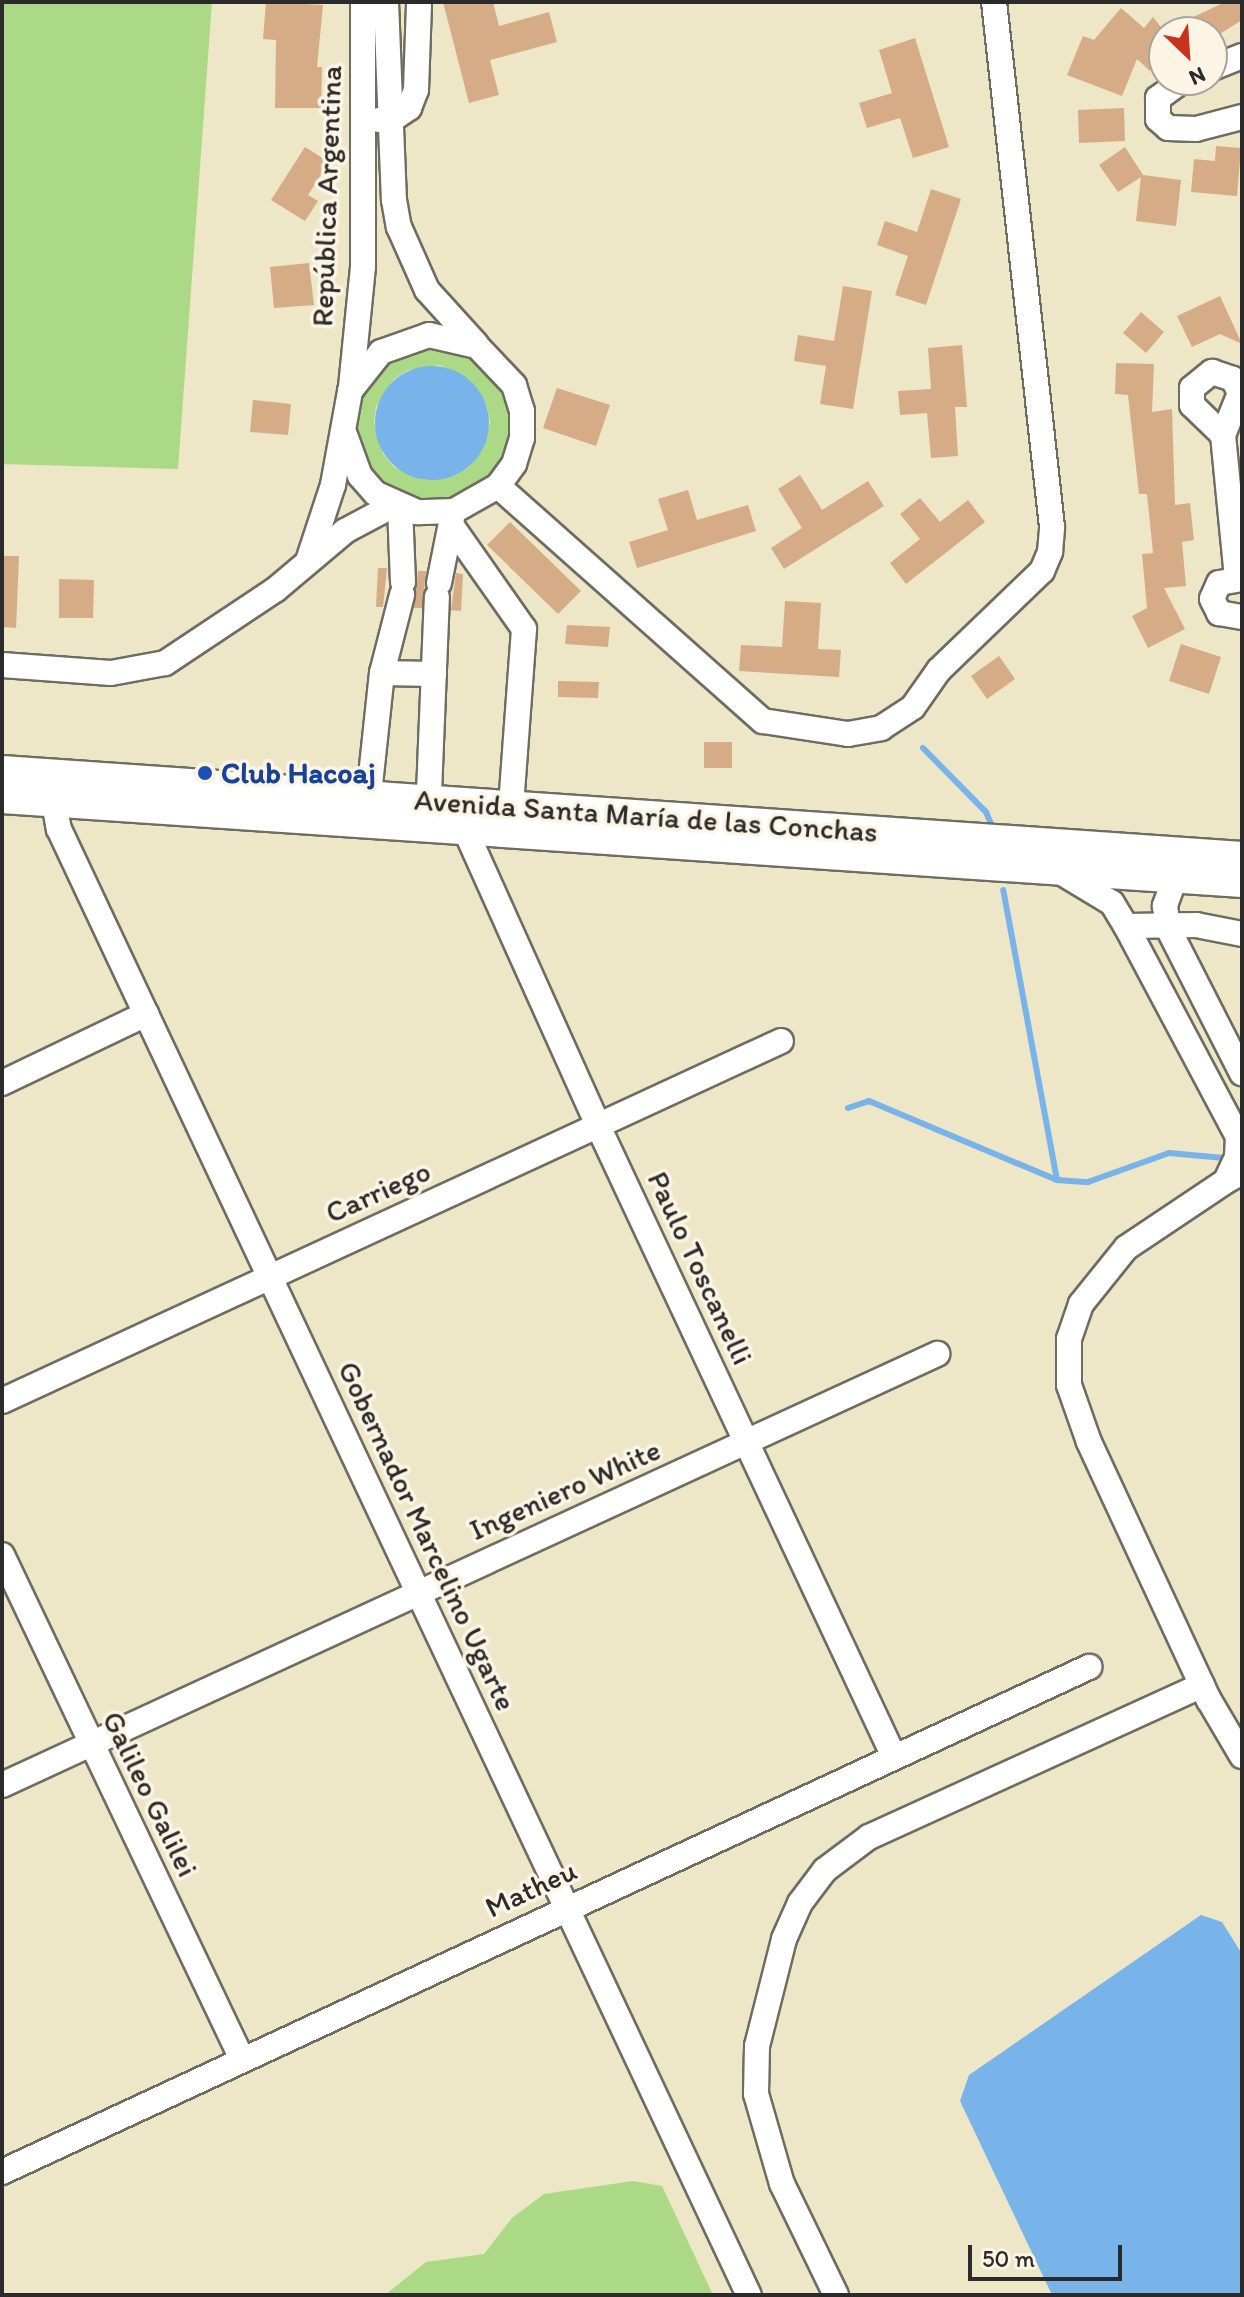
<!DOCTYPE html>
<meta charset="utf-8">
<style>
body{margin:0}
#map{position:relative;width:1244px;height:2297px;overflow:hidden;background:#ede6c7;font-family:Itim,sans-serif}
div>[style]{position:absolute}
[style*='--x']{left:calc(var(--x)*1px);top:calc(var(--y)*1px);width:calc(var(--w)*1px);rotate:calc(var(--a)*1deg)}
.green>*{inset:0;background:#acd985}
.water>*{inset:0;background:#78b3ea}
.round{border-radius:50%}
.stream>*{height:6px;margin:-3px;padding:0 3px;transform-origin:3px;border-radius:3px;background:#78b3ea}
.building>*{inset:0;background:#d6ac86}
.roads{filter:drop-shadow(2px 0 #6f6c62) drop-shadow(-2px 0 #6f6c62) drop-shadow(0 2px #6f6c62) drop-shadow(0 -2px #6f6c62)}
.minor>*{height:24px;margin:-12px;padding:0 12px;transform-origin:12px;border-radius:12px;background:#fff}
.major>*{height:30px;margin:-15px;padding:0 15px;transform-origin:15px;border-radius:15px;background:#fff}
.dots>*{width:22px;height:22px;translate:-50% -50%;box-sizing:border-box;border:4px solid #fcf5e5;border-radius:50%}
span{translate:-50% -50%;white-space:nowrap;text-align:center;line-height:1.15;-webkit-text-stroke:7px #fcf5e5;paint-order:stroke}
.street-label{font-size:30px;color:#2b2b2b}
.transit-label{font-size:30px;color:#164399;font-weight:700}
.left{translate:0 -50%;text-align:left}
.frame{position:absolute;inset:0;border:4px solid #2b2b2b;pointer-events:none}
.north{position:absolute;left:1148px;top:16px;width:80px;height:80px;box-sizing:border-box;background:#fcf5e5;border:2px solid #a8a49b;border-radius:50%;rotate:155deg;font-size:22px;font-weight:700;line-height:32px;text-align:center;color:#2b2b2b}
.north::after{content:'';display:block;margin:auto;width:28px;height:36px;background:#c8321e;clip-path:polygon(50% 0,100% 100%,50% 72%,0 100%)}
.scale{position:absolute;left:968px;top:2245px;width:154px;height:36px;box-sizing:border-box;border:4px solid #2b2b2b;border-top:0;padding-left:10px;font-size:24px;line-height:28px;white-space:nowrap;color:#2b2b2b;-webkit-text-stroke:6px #fcf5e5;paint-order:stroke}
</style>
<div id="map">
<div class="green">
<i style="clip-path:polygon(2px 2px,212px 2px,178px 469px,2px 464px)"></i>
<i style="clip-path:polygon(evenodd,421px 345px,466px 351px,500px 380px,509px 401px,513px 423px,500px 467px,485px 484px,444px 503px,421px 503px,380px 485px,365px 468px,352px 425px,355px 402px,380px 364px,421px 345px,440px 365px,469px 379px,487px 406px,490px 422px,487px 438px,470px 466px,456px 475px,424px 480px,394px 467px,383px 454px,374px 423px,376px 407px,394px 379px,408px 370px,440px 365px)"></i>
<i style="clip-path:polygon(633px 2181px,662px 2186px,713px 2295px,385px 2295px,426px 2262px,484px 2254px,512px 2218px,544px 2194px)"></i>
</div>
<div class="water">
<i class="round" style="left:375px;top:366px;width:114px;height:114px"></i>
<i style="clip-path:polygon(1201px 1915px,1222px 1922px,1242px 1954px,1242px 2295px,1052px 2295px,960px 2101px,969px 2075px)"></i>
</div>
<div class="stream">
<i style="--x:923;--y:748;--w:90;--a:45.5"></i>
<i style="--x:986;--y:812;--w:15;--a:67"></i>
<i style="--x:848;--y:1108;--w:22;--a:-18"></i>
<i style="--x:869;--y:1101;--w:204;--a:22.8"></i>
<i style="--x:1057;--y:1180;--w:295;--a:-100.5"></i>
<i style="--x:1057;--y:1180;--w:31;--a:4"></i>
<i style="--x:1088;--y:1182;--w:86;--a:-19.7"></i>
<i style="--x:1169;--y:1153;--w:55;--a:5.2"></i>
</div>
<div class="building">
<i style="clip-path:polygon(266px 2px,323px 5px,317px 67px,322px 67px,321px 108px,275px 108px,276px 40px,263px 39px)"></i>
<i style="clip-path:polygon(443px 2px,493px 2px,499px 26px,549px 12px,557px 42px,490px 60px,499px 95px,469px 103px)"></i>
<i style="clip-path:polygon(1225px 2px,1242px 2px,1242px 20px,1212px 39px,1212px 32px,1164px 32px,1164px 54px,1150px 71px,1137px 59px,1122px 96px,1067px 75px,1083px 36px,1094px 40px,1121px 8px,1144px 28px,1153px 17px,1164px 31px)"></i>
<i style="clip-path:polygon(915px 38px,949px 147px,913px 158px,900px 118px,867px 128px,859px 103px,892px 93px,879px 50px)"></i>
<i style="clip-path:polygon(1124px 108px,1125px 141px,1079px 143px,1078px 110px)"></i>
<i style="clip-path:polygon(1216px 146px,1241px 148px,1237px 196px,1191px 192px,1194px 159px,1215px 161px)"></i>
<i style="clip-path:polygon(305px 147px,329px 162px,308px 195px,318px 201px,305px 221px,271px 200px)"></i>
<i style="clip-path:polygon(1125px 147px,1143px 175px,1181px 180px,1176px 226px,1136px 221px,1141px 177px,1118px 192px,1099px 165px)"></i>
<i style="clip-path:polygon(931px 189px,961px 199px,926px 305px,895px 295px,908px 256px,877px 245px,885px 221px,917px 232px)"></i>
<i style="clip-path:polygon(309px 263px,314px 305px,274px 308px,270px 267px)"></i>
<i style="clip-path:polygon(843px 286px,872px 291px,853px 409px,820px 404px,826px 366px,794px 361px,798px 335px,834px 341px)"></i>
<i style="clip-path:polygon(1220px 296px,1242px 344px,1220px 334px,1192px 347px,1177px 316px)"></i>
<i style="clip-path:polygon(1141px 312px,1164px 332px,1146px 353px,1123px 333px)"></i>
<i style="clip-path:polygon(962px 345px,967px 407px,955px 407px,958px 456px,931px 458px,927px 413px,900px 415px,898px 391px,931px 389px,928px 348px)"></i>
<i style="clip-path:polygon(1116px 363px,1154px 364px,1152px 412px,1172px 409px,1175px 505px,1190px 503px,1194px 540px,1182px 542px,1186px 586px,1164px 588px,1185px 629px,1148px 648px,1132px 616px,1147px 608px,1142px 554px,1153px 553px,1147px 494px,1139px 494px,1128px 395px,1115px 394px)"></i>
<i style="clip-path:polygon(557px 388px,610px 405px,596px 446px,543px 428px)"></i>
<i style="clip-path:polygon(253px 400px,291px 404px,288px 435px,250px 432px)"></i>
<i style="clip-path:polygon(800px 475px,822px 510px,868px 481px,884px 506px,784px 569px,771px 548px,802px 528px,778px 489px)"></i>
<i style="clip-path:polygon(688px 490px,697px 520px,748px 505px,756px 531px,637px 568px,629px 542px,668px 530px,658px 499px)"></i>
<i style="clip-path:polygon(920px 498px,940px 522px,968px 500px,985px 522px,906px 584px,890px 563px,920px 539px,900px 514px)"></i>
<i style="clip-path:polygon(510px 522px,581px 591px,558px 614px,487px 545px)"></i>
<i style="clip-path:polygon(2px 556px,19px 556px,16px 628px,2px 627px)"></i>
<i style="clip-path:polygon(378px 568px,387px 568px,383px 607px,376px 607px)"></i>
<i style="clip-path:polygon(418px 571px,426px 571px,422px 608px,414px 608px)"></i>
<i style="clip-path:polygon(456px 573px,463px 574px,461px 611px,451px 610px)"></i>
<i style="clip-path:polygon(59px 579px,94px 580px,93px 618px,59px 618px)"></i>
<i style="clip-path:polygon(785px 601px,821px 603px,818px 649px,841px 650px,839px 677px,739px 671px,741px 645px,782px 647px)"></i>
<i style="clip-path:polygon(567px 625px,610px 627px,608px 647px,565px 644px)"></i>
<i style="clip-path:polygon(1181px 644px,1221px 657px,1209px 694px,1169px 681px)"></i>
<i style="clip-path:polygon(999px 656px,1015px 679px,987px 699px,971px 676px)"></i>
<i style="clip-path:polygon(558px 681px,599px 682px,598px 698px,558px 697px)"></i>
<i style="clip-path:polygon(704px 742px,732px 742px,732px 768px,704px 768px)"></i>
</div>
<div class="roads">
<div class="minor">
<i style="--x:386;--y:2;--w:198;--a:87.7"></i>
<i style="--x:394;--y:200;--w:27;--a:80"></i>
<i style="--x:399;--y:227;--w:69;--a:66"></i>
<i style="--x:427;--y:290;--w:73;--a:47.8"></i>
<i style="--x:1212;--y:68;--w:32;--a:-22"></i>
<i style="--x:1183;--y:80;--w:31;--a:144"></i>
<i style="--x:1158;--y:98;--w:21;--a:90"></i>
<i style="--x:1158;--y:119;--w:13;--a:42"></i>
<i style="--x:1168;--y:128;--w:28;--a:2"></i>
<i style="--x:1196;--y:129;--w:48;--a:-14.6"></i>
<i style="--x:379;--y:120;--w:12;--a:0"></i>
<i style="--x:391;--y:120;--w:22;--a:-34"></i>
<i style="--x:409;--y:108;--w:19;--a:-69"></i>
<i style="--x:416;--y:90;--w:88;--a:-88"></i>
<i style="--x:351;--y:387;--w:122;--a:-84.3"></i>
<i style="--x:363;--y:266;--w:264;--a:-90"></i>
<i style="--x:1223;--y:435;--w:43;--a:-135.9"></i>
<i style="--x:1192;--y:405;--w:17;--a:-90"></i>
<i style="--x:1192;--y:388;--w:26;--a:-39"></i>
<i style="--x:1212;--y:372;--w:22;--a:18"></i>
<i style="--x:1233;--y:379;--w:16;--a:63"></i>
<i style="--x:1240;--y:393;--w:45;--a:112"></i>
<i style="--x:1223;--y:435;--w:143;--a:84.4"></i>
<i style="--x:498;--y:486;--w:354;--a:41.6"></i>
<i style="--x:763;--y:721;--w:86;--a:8.7"></i>
<i style="--x:848;--y:734;--w:34;--a:-10"></i>
<i style="--x:881;--y:728;--w:38;--a:-33"></i>
<i style="--x:913;--y:707;--w:45;--a:-54.9"></i>
<i style="--x:939;--y:670;--w:143;--a:-43.9"></i>
<i style="--x:1042;--y:571;--w:21;--a:-67"></i>
<i style="--x:1050;--y:552;--w:25;--a:-85"></i>
<i style="--x:1052;--y:527;--w:528;--a:-96.3"></i>
<i style="--x:400;--y:507;--w:75;--a:87.7"></i>
<i style="--x:451;--y:525;--w:127;--a:54.9"></i>
<i style="--x:524;--y:629;--w:178;--a:94.2"></i>
<i style="--x:308;--y:561;--w:80;--a:-71.8"></i>
<i style="--x:333;--y:485;--w:96;--a:-79.7"></i>
<i style="--x:350;--y:391;--w:50;--a:-51.5"></i>
<i style="--x:381;--y:352;--w:51;--a:-19.5"></i>
<i style="--x:429;--y:335;--w:49;--a:12.9"></i>
<i style="--x:477;--y:346;--w:54;--a:46.5"></i>
<i style="--x:514;--y:385;--w:27;--a:73"></i>
<i style="--x:522;--y:411;--w:27;--a:90"></i>
<i style="--x:522;--y:438;--w:27;--a:107"></i>
<i style="--x:514;--y:464;--w:27;--a:126"></i>
<i style="--x:498;--y:486;--w:51;--a:150.4"></i>
<i style="--x:454;--y:511;--w:37;--a:178"></i>
<i style="--x:417;--y:512;--w:46;--a:-155.7"></i>
<i style="--x:375;--y:493;--w:23;--a:-131"></i>
<i style="--x:360;--y:476;--w:44;--a:-110.1"></i>
<i style="--x:1242;--y:579;--w:23;--a:170"></i>
<i style="--x:1219;--y:583;--w:17;--a:114"></i>
<i style="--x:1212;--y:599;--w:16;--a:63"></i>
<i style="--x:1219;--y:613;--w:23;--a:10"></i>
<i style="--x:439;--y:583;--w:66;--a:-78.7"></i>
<i style="--x:2;--y:665;--w:109;--a:4.2"></i>
<i style="--x:111;--y:673;--w:55;--a:-10.5"></i>
<i style="--x:165;--y:663;--w:132;--a:-33.6"></i>
<i style="--x:275;--y:590;--w:92;--a:-40.1"></i>
<i style="--x:345;--y:531;--w:55;--a:-28"></i>
<i style="--x:382;--y:673;--w:52;--a:1.1"></i>
<i style="--x:54;--y:802;--w:27;--a:80"></i>
<i style="--x:59;--y:829;--w:1620;--a:64.8"></i>
<i style="--x:367;--y:813;--w:141;--a:-83.9"></i>
<i style="--x:382;--y:673;--w:81;--a:-75.6"></i>
<i style="--x:459;--y:816;--w:342;--a:65.8"></i>
<i style="--x:599;--y:1128;--w:695;--a:64.87"></i>
<i style="--x:428;--y:818;--w:221;--a:-87.7"></i>
<i style="--x:1062;--y:873;--w:58;--a:31"></i>
<i style="--x:1112;--y:903;--w:27;--a:59"></i>
<i style="--x:1126;--y:926;--w:239;--a:62"></i>
<i style="--x:1238;--y:1137;--w:20;--a:93"></i>
<i style="--x:1237;--y:1157;--w:26;--a:115"></i>
<i style="--x:1226;--y:1181;--w:18;--a:-29"></i>
<i style="--x:1175;--y:878;--w:30;--a:110"></i>
<i style="--x:1165;--y:906;--w:22;--a:82"></i>
<i style="--x:1168;--y:928;--w:163;--a:63"></i>
<i style="--x:1126;--y:926;--w:70;--a:-0.8"></i>
<i style="--x:1196;--y:925;--w:47;--a:11.1"></i>
<i style="--x:2;--y:1083;--w:160;--a:-25.6"></i>
<i style="--x:1226;--y:1181;--w:120;--a:146.2"></i>
<i style="--x:1126;--y:1248;--w:72;--a:128.8"></i>
<i style="--x:1081;--y:1304;--w:37;--a:109"></i>
<i style="--x:1069;--y:1339;--w:46;--a:90"></i>
<i style="--x:1069;--y:1385;--w:60;--a:70.7"></i>
<i style="--x:1089;--y:1442;--w:285;--a:65.1"></i>
<i style="--x:1209;--y:1700;--w:65;--a:59.5"></i>
<i style="--x:2;--y:1401;--w:858;--a:-24.8"></i>
<i style="--x:2;--y:1555;--w:558;--a:64.54"></i>
<i style="--x:2;--y:1785;--w:1030;--a:-24.75"></i>
<i style="--x:2;--y:2172;--w:1199;--a:-24.92"></i>
<i style="--x:836;--y:2295;--w:123;--a:-115.9"></i>
<i style="--x:782;--y:2184;--w:94;--a:-106.1"></i>
<i style="--x:756;--y:2094;--w:48;--a:-88.8"></i>
<i style="--x:757;--y:2046;--w:110;--a:-75.8"></i>
<i style="--x:784;--y:1939;--w:39;--a:-66"></i>
<i style="--x:800;--y:1903;--w:41;--a:-52.9"></i>
<i style="--x:825;--y:1870;--w:55;--a:-36.9"></i>
<i style="--x:869;--y:1837;--w:366;--a:-24.5"></i>
</div>
<div class="major">
<i style="--x:2;--y:771;--w:1243;--a:3.97"></i>
<i style="--x:2;--y:798;--w:1243;--a:3.88"></i>
</div>
</div>
<div class="dots">
<i style="left:205px;top:773px;background:#1a4fb4"></i>
</div>
<div class="street-label">
<span style="left:327px;top:196px;rotate:-88deg">República Argentina</span>
<span style="left:646px;top:816px;rotate:4deg">Avenida Santa María de las Conchas</span>
<span style="left:378px;top:1192px;rotate:-24deg">Carriego</span>
<span style="left:700px;top:1268px;rotate:65deg">Paulo Toscanelli</span>
<span style="left:565px;top:1490px;rotate:-24deg">Ingeniero White</span>
<span style="left:427px;top:1536px;rotate:65deg">Gobernador Marcelino Ugarte</span>
<span style="left:150px;top:1794px;rotate:64deg">Galileo Galilei</span>
<span style="left:531px;top:1889px;rotate:-25deg">Matheu</span>
</div>
<div class="transit-label">
<span class="left" style="left:221px;top:773px">Club Hacoaj</span>
</div>
<div class="frame"></div>
<div class="north">N</div>
<div class="scale">50 m</div>
</div>
